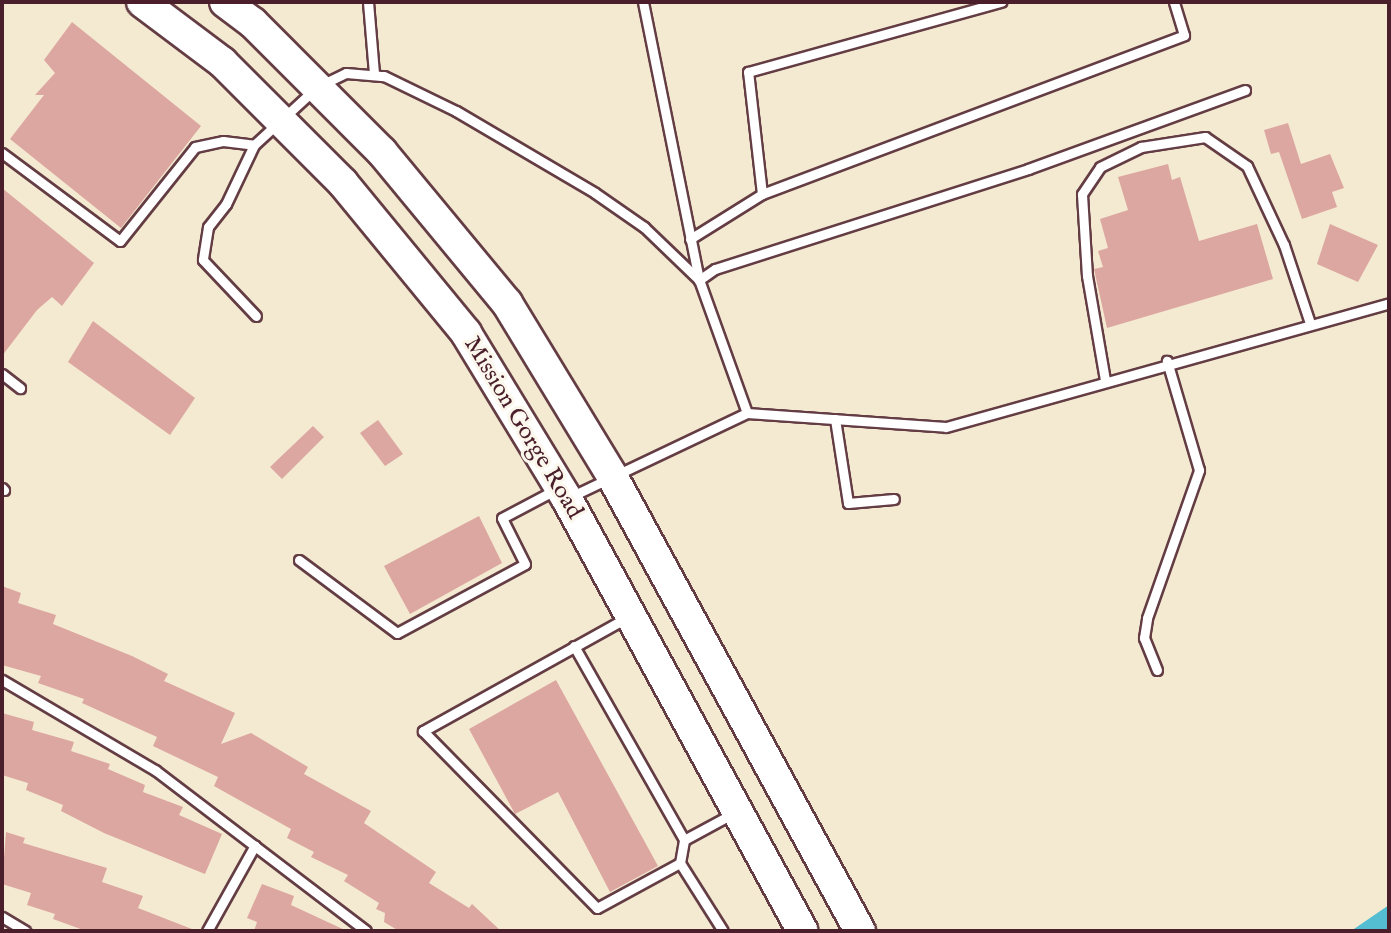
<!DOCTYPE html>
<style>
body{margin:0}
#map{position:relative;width:1391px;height:933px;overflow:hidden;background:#f4e9d1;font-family:"IM FELL English",serif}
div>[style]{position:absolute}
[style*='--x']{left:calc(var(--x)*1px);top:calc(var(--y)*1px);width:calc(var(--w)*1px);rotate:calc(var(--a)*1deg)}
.water>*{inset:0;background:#54bdd2}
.building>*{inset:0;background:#dca7a0}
.roads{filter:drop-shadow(2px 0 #643d44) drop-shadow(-2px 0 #643d44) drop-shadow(0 2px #643d44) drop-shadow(0 -2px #643d44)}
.lane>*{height:9px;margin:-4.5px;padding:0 4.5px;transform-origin:4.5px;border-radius:4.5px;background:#fff}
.primary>*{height:30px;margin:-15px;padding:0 15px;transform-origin:15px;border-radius:15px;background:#fff}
span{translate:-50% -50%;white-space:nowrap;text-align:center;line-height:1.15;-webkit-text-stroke:6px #fbf7ec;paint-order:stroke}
.street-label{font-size:24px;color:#4a1f2b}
.frame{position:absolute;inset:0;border:4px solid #4a1f2b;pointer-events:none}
</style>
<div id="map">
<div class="water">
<i style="clip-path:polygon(1389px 905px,1389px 931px,1351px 931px)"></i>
</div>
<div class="building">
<i style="clip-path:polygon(72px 22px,201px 126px,121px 228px,10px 139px,44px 95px,35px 95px,55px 73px,44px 60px)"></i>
<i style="clip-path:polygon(1288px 123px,1301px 164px,1330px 154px,1344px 188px,1332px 192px,1337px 207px,1302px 219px,1279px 152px,1271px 154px,1264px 130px)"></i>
<i style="clip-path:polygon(1168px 164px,1172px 180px,1180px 177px,1199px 241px,1257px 224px,1273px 279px,1107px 328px,1094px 269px,1103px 267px,1098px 251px,1108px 248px,1100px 219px,1128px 210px,1118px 177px)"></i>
<i style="clip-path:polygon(2px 188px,94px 263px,62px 306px,52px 297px,37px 310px,2px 356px)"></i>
<i style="clip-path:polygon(1330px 224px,1378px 245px,1358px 282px,1317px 264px)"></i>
<i style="clip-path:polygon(93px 321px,195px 398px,170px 435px,68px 362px)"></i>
<i style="clip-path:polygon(378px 420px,403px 454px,385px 466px,360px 433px)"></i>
<i style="clip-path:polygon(313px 426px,324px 437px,282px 479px,270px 467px)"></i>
<i style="clip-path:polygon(479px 516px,502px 563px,410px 614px,384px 566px)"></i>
<i style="clip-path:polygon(2px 586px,21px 593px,18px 603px,56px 615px,53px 624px,132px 656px,168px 674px,164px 681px,235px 713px,221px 744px,251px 733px,308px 767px,304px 774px,371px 811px,364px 823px,436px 872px,429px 883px,469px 908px,472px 904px,501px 931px,399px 931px,384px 922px,385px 913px,376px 909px,379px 903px,344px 881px,348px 875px,311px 857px,314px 852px,287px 838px,291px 829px,214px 786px,218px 777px,153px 746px,157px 737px,82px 703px,84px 699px,38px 683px,41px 676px,2px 665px)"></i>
<i style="clip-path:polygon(556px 680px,658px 866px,610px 892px,558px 792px,515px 814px,469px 729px)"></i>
<i style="clip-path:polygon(2px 713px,34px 722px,32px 730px,74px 742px,71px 751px,110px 764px,108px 769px,145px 785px,143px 792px,183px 807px,179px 815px,222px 834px,205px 874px,104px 833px,61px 811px,63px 805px,26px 790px,28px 783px,2px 775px)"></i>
<i style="clip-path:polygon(6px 832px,25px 838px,23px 843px,107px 868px,102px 882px,143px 896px,138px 908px,197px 931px,86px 931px,53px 919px,55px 914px,27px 905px,31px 893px,2px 884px)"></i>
<i style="clip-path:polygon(262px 884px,294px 896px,291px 905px,347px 931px,254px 931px,257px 922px,247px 918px)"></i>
</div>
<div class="roads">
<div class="lane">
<i style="--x:368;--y:2;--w:72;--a:85.2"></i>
<i style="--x:643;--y:2;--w:284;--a:78.6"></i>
<i style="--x:254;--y:145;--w:65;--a:115.4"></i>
<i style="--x:226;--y:204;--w:29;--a:128"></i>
<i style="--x:208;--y:227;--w:33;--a:99"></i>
<i style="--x:203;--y:260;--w:77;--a:46.6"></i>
<i style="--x:2;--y:153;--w:147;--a:36.7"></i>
<i style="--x:120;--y:241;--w:120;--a:-51.4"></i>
<i style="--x:195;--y:147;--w:29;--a:-12"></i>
<i style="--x:223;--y:141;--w:31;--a:7"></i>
<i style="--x:254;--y:145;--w:86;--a:-42.6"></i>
<i style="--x:317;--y:87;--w:32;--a:-26"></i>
<i style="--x:346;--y:73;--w:38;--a:5"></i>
<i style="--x:384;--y:76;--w:80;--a:25.9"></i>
<i style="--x:456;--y:111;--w:161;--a:30.5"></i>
<i style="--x:595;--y:193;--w:60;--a:34.8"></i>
<i style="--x:644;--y:227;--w:76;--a:43.9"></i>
<i style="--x:762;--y:194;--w:123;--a:-96.5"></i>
<i style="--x:748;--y:72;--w:263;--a:-15.5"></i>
<i style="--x:690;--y:239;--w:85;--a:-32"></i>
<i style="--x:762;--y:194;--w:451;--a:-20.6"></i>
<i style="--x:1184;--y:35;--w:34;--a:-107"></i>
<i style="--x:2;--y:374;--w:23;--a:38"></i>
<i style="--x:1105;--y:380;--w:106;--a:-99.8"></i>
<i style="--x:1087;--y:276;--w:82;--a:-93.5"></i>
<i style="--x:1082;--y:194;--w:32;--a:-56"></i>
<i style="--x:1100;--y:167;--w:46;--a:-26"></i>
<i style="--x:1141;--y:147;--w:65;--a:-8.9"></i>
<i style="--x:1205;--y:137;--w:51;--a:34.6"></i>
<i style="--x:1247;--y:166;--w:87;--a:64.9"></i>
<i style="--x:1284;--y:245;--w:82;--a:71.6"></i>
<i style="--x:747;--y:413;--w:141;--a:-109.8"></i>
<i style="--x:699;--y:280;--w:19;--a:-35"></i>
<i style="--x:715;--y:269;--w:329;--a:-17.7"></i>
<i style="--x:1028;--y:169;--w:231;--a:-20"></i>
<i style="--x:835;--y:419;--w:85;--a:81.2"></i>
<i style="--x:848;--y:503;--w:46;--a:-5"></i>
<i style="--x:2;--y:488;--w:3;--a:45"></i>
<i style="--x:570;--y:497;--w:196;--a:-25.4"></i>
<i style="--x:747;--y:413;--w:199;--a:4"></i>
<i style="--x:946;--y:427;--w:460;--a:-15.6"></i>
<i style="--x:299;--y:560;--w:122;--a:36.7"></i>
<i style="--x:397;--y:633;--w:145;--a:-28.3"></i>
<i style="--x:525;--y:564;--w:51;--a:-116.6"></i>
<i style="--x:502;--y:518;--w:62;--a:-27.8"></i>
<i style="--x:628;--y:617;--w:235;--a:150.9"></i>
<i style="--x:423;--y:731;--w:248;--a:45.5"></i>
<i style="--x:597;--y:908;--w:94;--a:-28.5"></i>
<i style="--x:680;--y:863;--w:80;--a:57.7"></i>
<i style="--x:574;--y:646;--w:223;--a:60.4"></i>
<i style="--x:1157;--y:670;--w:35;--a:-112"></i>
<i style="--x:1144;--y:638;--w:20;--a:-81"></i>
<i style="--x:1147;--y:618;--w:157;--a:-70.6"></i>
<i style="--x:1199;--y:470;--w:114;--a:-106.4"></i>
<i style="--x:2;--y:680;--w:178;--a:30.5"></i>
<i style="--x:155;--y:770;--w:265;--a:37.3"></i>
<i style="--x:680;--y:863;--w:23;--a:-80"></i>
<i style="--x:684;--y:840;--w:57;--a:-28.4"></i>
<i style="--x:2;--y:917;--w:27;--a:31"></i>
<i style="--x:207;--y:931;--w:98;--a:-60.8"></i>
</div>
<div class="primary">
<i style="--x:142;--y:2;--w:100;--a:36.9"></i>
<i style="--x:222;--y:62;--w:171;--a:45"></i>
<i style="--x:343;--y:183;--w:194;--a:50.6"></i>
<i style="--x:466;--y:333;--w:194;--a:58.7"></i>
<i style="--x:567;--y:499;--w:492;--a:61.4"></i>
<i style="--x:225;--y:2;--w:35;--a:37"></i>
<i style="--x:253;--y:23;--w:182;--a:45"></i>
<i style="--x:382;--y:152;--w:196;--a:50.4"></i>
<i style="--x:507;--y:303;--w:202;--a:58.7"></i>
<i style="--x:612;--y:476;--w:518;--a:61.41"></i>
</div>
</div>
<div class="street-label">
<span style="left:523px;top:428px;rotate:59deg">Mission Gorge Road</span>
</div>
<div class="frame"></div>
</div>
